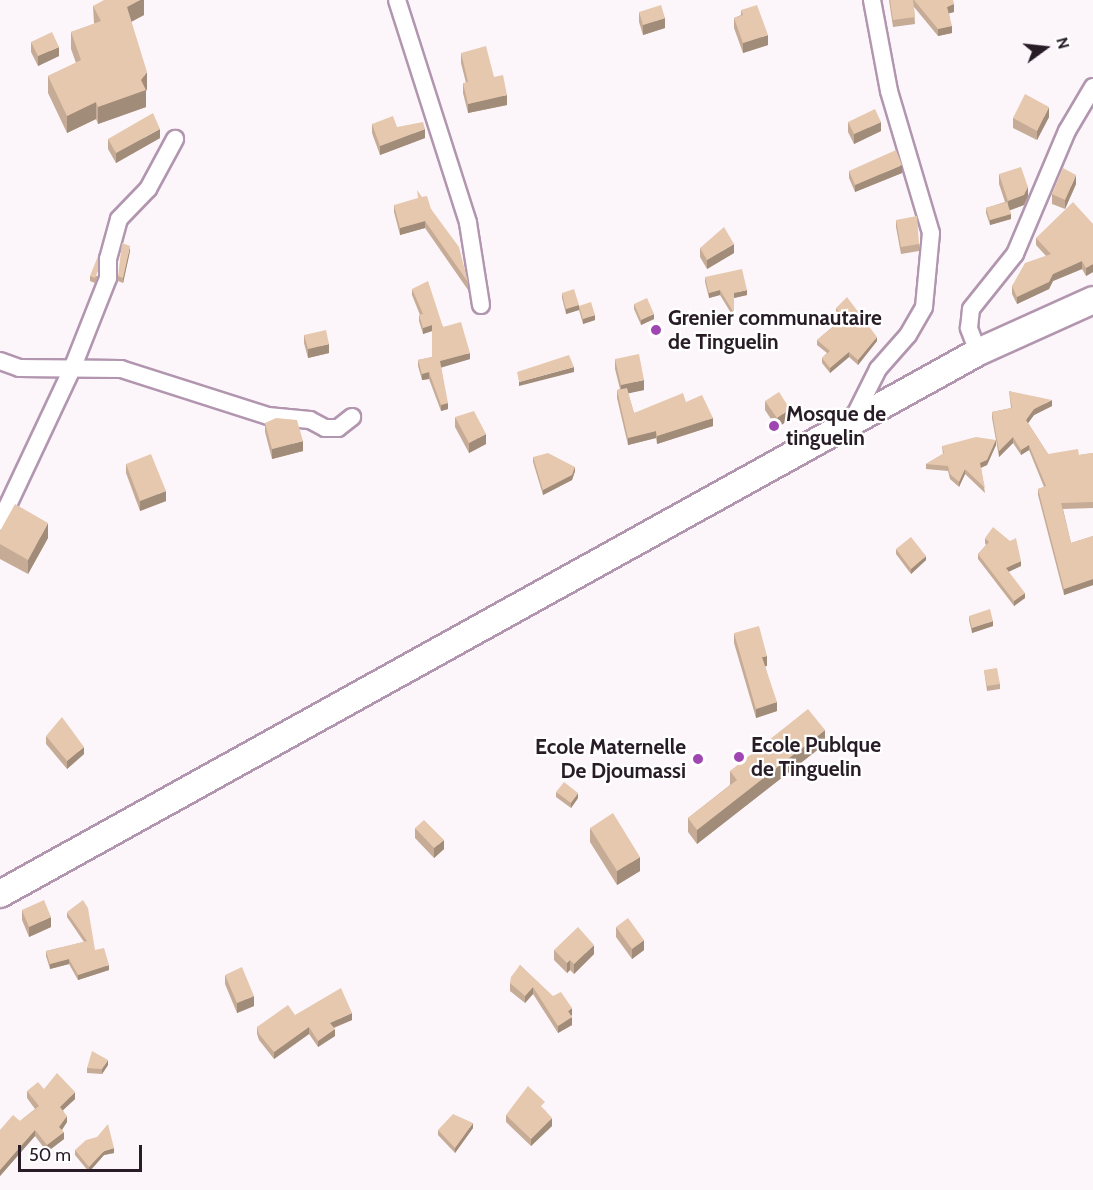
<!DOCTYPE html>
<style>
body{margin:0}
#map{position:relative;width:1093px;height:1190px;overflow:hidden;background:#fcf6fb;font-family:Cabin,sans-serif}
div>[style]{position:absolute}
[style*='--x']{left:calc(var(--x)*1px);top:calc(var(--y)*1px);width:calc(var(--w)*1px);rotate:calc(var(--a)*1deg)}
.roads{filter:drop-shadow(2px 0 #b296af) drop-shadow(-2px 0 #b296af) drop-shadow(0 2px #b296af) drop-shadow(0 -2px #b296af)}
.minor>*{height:16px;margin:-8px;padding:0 8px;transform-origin:8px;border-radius:8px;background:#fff}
.primary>*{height:26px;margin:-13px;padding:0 13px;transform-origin:13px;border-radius:13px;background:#fff}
.wall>*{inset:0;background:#c6ac96}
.shaded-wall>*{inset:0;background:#a18c7a}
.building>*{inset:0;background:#e6c8ae}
.dots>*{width:16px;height:16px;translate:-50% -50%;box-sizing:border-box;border:3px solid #fff;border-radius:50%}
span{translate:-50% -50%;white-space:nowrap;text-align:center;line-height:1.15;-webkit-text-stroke:4.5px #fff;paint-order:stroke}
.poi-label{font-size:21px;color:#281d27;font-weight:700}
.left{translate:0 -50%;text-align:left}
.right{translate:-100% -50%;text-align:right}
.north{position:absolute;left:1015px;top:18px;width:60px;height:60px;-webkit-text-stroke:4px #fff;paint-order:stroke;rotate:75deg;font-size:16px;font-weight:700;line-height:24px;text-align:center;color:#281d27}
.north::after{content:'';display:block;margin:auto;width:21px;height:27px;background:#281d27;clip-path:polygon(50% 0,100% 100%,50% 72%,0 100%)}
.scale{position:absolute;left:18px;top:1145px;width:124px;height:27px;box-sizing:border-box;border:3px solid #281d27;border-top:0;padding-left:8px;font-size:18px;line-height:21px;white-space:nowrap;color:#281d27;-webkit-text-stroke:4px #fff;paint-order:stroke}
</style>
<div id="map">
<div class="roads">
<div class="minor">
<i style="--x:397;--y:0;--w:234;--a:72.3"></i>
<i style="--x:468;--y:223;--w:83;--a:81"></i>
<i style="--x:978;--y:352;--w:26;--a:-111"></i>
<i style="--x:969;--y:328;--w:19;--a:-84"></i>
<i style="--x:971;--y:309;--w:70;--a:-51.3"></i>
<i style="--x:1015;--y:254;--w:134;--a:-67.1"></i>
<i style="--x:1067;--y:131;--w:51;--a:-59.4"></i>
<i style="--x:0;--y:361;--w:20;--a:20"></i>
<i style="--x:19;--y:368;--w:102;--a:0.6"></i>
<i style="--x:121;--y:369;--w:154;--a:17.7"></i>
<i style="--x:268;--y:416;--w:42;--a:5.4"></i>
<i style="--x:310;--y:420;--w:17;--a:28"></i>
<i style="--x:325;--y:428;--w:13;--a:0"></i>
<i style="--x:338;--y:428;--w:18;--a:-38"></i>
<i style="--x:852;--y:421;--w:58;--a:-63.4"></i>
<i style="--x:878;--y:369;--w:45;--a:-48.6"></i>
<i style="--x:908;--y:335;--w:32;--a:-60"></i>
<i style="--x:924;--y:307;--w:74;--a:-84.6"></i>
<i style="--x:931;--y:233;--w:148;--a:-106.5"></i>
<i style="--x:889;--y:91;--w:93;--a:-100.6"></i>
<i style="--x:0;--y:522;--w:169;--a:-64.8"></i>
<i style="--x:72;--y:369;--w:98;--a:-68.4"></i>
<i style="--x:108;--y:278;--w:19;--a:-90"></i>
<i style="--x:108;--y:259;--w:41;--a:-74.6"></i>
<i style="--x:119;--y:219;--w:42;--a:-46"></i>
<i style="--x:148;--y:189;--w:57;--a:-61.6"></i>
</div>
<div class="primary">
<i style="--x:0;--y:894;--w:1118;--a:-28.99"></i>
<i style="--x:978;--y:352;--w:126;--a:-24.3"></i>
</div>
</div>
<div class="wall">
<i style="clip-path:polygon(144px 0,144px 15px,131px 22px,147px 89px,146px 91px,146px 107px,98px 124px,96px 119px,67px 133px,48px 93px,48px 76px,76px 63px,71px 49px,71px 32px,94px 24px,93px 6px)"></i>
<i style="clip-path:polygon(889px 0,953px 0,954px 12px,949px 13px,952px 33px,938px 36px,914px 7px,915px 24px,893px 27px)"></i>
<i style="clip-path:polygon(741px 10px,768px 45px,743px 53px,734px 28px,734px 18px,741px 15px)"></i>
<i style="clip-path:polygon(639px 12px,665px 28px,643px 35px,639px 22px)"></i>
<i style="clip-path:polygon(31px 42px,59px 56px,38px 66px,31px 52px)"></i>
<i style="clip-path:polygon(461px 53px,494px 77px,507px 105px,468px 113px,463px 93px,463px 83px,466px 83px,461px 63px)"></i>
<i style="clip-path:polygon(1049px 117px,1037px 140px,1013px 128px,1013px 118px)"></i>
<i style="clip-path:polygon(848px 122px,881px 131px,854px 144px,848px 132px)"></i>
<i style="clip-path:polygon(372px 124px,397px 127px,425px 138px,380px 155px,372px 133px)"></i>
<i style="clip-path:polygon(160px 138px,116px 163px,108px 149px,108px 139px)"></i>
<i style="clip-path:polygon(849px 171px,902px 173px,855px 192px,849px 178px)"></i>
<i style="clip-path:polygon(999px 174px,1028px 196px,1024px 205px,1010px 210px,1011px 219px,990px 225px,986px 213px,986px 208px,1005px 202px,999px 184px)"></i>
<i style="clip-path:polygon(1076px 184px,1065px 209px,1052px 204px,1052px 194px)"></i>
<i style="clip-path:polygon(394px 205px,431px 209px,468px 282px,468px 290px,425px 228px,400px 235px,394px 212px)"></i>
<i style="clip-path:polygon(896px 220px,919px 244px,919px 251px,901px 254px,896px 227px)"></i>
<i style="clip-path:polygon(1093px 224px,1093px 272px,1086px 276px,1082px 269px,1053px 281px,1049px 289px,1017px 304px,1012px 294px,1012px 286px,1046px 256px,1036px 245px,1036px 238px)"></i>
<i style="clip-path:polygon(700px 248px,734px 253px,707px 269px,700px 257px)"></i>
<i style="clip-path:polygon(130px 251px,123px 283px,118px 281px,118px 276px)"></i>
<i style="clip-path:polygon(90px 276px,98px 276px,95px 283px,90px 281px)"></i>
<i style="clip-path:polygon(705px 277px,747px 295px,734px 298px,734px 318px,720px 295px,709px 298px,705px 282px)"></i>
<i style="clip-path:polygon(412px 289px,470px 359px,441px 367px,448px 409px,441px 411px,429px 379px,422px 380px,418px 366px,418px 360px,432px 357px,432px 331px,423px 334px,419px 321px,419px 315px,420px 315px,412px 295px)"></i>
<i style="clip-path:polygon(562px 293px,579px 306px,595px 320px,583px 324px,579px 310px,566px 314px,562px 298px)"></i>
<i style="clip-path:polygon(634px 304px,654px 319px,641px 325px,634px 309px)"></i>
<i style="clip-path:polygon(836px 308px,877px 341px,858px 365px,849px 357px,830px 373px,822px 363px,822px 358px,827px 353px,817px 345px,817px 340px,842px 319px,836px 313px)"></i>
<i style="clip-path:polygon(304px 335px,329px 353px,308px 358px,304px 343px)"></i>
<i style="clip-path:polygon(615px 359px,644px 390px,628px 393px,634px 413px,686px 402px,713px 426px,657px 444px,656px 438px,628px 445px,617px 398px,617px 390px,620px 389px,615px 369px)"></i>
<i style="clip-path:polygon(1009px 391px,1052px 406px,1034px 415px,1028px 423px,1048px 454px,1079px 455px,1093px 453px,1093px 508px,1063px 509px,1071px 543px,1093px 536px,1093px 585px,1064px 595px,1038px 495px,1038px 489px,1044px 487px,1029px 450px,1021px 455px,1013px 443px,999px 457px,992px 418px,992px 412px,1011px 408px)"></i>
<i style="clip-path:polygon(765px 401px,790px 419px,777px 428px,765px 410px)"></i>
<i style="clip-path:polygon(455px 417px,486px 444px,469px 453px,455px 427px)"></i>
<i style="clip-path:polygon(265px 423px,303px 451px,272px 459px,265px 432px)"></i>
<i style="clip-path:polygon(996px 445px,987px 465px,981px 468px,985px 493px,965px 474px,959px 487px,950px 479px,948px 471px,926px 469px,926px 464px,943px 454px,942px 446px)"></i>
<i style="clip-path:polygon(533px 457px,575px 471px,572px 480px,543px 495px,533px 462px)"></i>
<i style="clip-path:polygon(126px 464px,166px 501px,140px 511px,126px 473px)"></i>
<i style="clip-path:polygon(0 531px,48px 538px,28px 574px,0 559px)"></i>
<i style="clip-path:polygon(985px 538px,1021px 566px,1008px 572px,1025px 598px,1014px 606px,978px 559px,978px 554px,986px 545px,985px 543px)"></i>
<i style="clip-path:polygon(896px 549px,926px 560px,911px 574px,896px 554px)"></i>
<i style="clip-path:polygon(969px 616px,993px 626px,972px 633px,969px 620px)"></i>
<i style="clip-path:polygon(734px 633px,767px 666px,765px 666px,777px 711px,756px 718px,734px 643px)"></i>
<i style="clip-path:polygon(984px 670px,1000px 684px,1000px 689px,987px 691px)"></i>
<i style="clip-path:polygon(46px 736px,84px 754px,67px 769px,46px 744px)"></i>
<i style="clip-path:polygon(825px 744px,697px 844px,688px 832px,688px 818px,730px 785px,730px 771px)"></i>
<i style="clip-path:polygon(556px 792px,578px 798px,571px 808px,556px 797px)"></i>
<i style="clip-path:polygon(415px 828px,444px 849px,434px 858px,415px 838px)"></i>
<i style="clip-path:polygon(590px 828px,640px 871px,617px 885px,590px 842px)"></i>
<i style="clip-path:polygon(22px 910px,51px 927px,29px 937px,22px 920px)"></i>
<i style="clip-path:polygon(67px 912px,95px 950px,109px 970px,78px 980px,69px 964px,50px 969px,46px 956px,46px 951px,84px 942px,67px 917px)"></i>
<i style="clip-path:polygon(616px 927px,644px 950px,632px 959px,616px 937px)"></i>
<i style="clip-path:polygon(554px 950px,594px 954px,574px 974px,570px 970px,567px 973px,554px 960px)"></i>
<i style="clip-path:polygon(520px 965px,572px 1015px,571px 1016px,572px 1025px,558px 1033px,533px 994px,525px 1003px,510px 991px,510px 983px)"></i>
<i style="clip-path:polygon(225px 975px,254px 1006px,237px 1013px,225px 984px)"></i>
<i style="clip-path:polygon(295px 1015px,352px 1020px,334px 1028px,335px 1036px,318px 1047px,309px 1034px,274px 1059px,259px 1040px,257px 1034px,257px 1027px)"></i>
<i style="clip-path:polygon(108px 1065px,102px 1074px,87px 1073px,87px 1068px)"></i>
<i style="clip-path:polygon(44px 1089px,75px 1099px,63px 1110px,67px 1122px,62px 1130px,64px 1139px,47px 1152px,35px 1136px,0 1176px,0 1130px,20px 1121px,35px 1109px,27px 1098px,27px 1091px)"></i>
<i style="clip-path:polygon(545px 1110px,552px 1126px,531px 1146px,506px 1122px,506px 1115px)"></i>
<i style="clip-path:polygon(473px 1128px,455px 1153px,438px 1135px,438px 1130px)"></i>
<i style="clip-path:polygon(75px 1150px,114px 1153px,104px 1155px,89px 1172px,75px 1155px)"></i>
</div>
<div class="shaded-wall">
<i style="clip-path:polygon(140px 0,144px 0,144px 15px,127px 24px,127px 7px)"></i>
<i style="clip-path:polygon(954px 4px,954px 12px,947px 14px,947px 7px)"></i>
<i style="clip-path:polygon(665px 18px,665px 28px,643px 35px,643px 25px)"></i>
<i style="clip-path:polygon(952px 26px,952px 33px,938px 36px,938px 29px)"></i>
<i style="clip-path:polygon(768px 35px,768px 45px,743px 53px,743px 43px)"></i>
<i style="clip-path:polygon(59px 47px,59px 56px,38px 66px,38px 56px)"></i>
<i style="clip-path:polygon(147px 72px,147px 89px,146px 91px,146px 107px,98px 124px,98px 107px,141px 80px)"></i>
<i style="clip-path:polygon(507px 95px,507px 105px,468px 113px,468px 104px)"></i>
<i style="clip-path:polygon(96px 102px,96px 119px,67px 133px,67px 116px)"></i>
<i style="clip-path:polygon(1049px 107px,1049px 117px,1037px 140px,1037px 131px)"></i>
<i style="clip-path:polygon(881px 122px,881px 131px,854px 144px,854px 134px)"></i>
<i style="clip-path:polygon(160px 129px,160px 138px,116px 163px,116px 153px)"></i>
<i style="clip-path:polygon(425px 129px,425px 138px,380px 155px,380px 146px)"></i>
<i style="clip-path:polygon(902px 165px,902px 173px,855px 192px,855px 185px)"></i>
<i style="clip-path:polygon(1076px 175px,1076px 184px,1065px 209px,1065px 200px)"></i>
<i style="clip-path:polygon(1028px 187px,1028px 196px,1024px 205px,1008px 211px,1008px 201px)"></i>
<i style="clip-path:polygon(1011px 214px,1011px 219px,990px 225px,990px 220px)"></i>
<i style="clip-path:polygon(425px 221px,425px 228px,400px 235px,400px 228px)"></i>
<i style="clip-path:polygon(734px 244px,734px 253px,707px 269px,707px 260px)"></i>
<i style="clip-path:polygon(130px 246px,130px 251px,123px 283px,123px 278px)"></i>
<i style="clip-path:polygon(1082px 261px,1082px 269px,1053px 281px,1049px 289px,1017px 304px,1017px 297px,1053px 274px)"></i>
<i style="clip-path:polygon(1093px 264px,1093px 272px,1086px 276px,1086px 268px)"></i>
<i style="clip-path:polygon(720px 290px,720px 295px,709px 298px,709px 293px)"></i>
<i style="clip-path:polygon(747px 290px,747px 295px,734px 298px,734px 318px,734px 293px)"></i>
<i style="clip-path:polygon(579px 305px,579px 310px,566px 314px,566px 309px)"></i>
<i style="clip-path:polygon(654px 314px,654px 319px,641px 325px,641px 320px)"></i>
<i style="clip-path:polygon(595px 315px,595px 320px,583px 324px,583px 319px)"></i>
<i style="clip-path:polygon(432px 325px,432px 331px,423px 334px,423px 328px)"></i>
<i style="clip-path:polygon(877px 337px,877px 341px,858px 365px,858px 360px)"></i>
<i style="clip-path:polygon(329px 344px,329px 353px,308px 358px,308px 349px)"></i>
<i style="clip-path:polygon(849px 352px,849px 357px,830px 373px,830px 368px)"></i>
<i style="clip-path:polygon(470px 353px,470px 359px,440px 368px,440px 361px)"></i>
<i style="clip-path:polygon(574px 367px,574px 372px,519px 386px,519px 382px)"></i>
<i style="clip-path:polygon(429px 372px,429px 379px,422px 380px,422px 374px)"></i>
<i style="clip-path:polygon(644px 380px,644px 390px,621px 395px,621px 385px)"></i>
<i style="clip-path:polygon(1052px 400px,1052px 406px,1034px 415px,1026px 426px,1026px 420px,1034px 409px)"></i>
<i style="clip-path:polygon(448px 403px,448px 409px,441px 411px,441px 405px)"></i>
<i style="clip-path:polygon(790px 409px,790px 419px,777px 428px,777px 418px)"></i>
<i style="clip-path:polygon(713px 418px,713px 426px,657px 444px,657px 436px)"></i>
<i style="clip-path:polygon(656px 431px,656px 438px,628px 445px,628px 438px)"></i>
<i style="clip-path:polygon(486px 434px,486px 444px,469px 453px,469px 443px)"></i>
<i style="clip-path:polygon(1013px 437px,1013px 443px,999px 457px,999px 451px)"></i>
<i style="clip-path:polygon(996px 440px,996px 445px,987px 465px,980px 468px,980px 463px)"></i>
<i style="clip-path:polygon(303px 441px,303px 451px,272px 459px,272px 449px)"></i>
<i style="clip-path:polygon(1029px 445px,1029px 450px,1021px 455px,1021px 450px)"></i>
<i style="clip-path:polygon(575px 467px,575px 471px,572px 480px,543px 495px,543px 490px)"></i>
<i style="clip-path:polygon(965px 469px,965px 474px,959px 487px,959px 482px)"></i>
<i style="clip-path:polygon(166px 491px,166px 501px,140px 511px,140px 501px)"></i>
<i style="clip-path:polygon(48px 523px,48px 538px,28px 574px,28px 560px)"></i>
<i style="clip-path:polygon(926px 556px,926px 560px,911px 574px,911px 569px)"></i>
<i style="clip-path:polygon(1021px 561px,1021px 566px,1006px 573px,1006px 568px)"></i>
<i style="clip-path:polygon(1093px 579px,1093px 585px,1064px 595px,1064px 589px)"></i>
<i style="clip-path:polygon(1025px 593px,1025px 598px,1014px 606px,1014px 601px)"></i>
<i style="clip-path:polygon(993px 621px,993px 626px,972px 633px,972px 628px)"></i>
<i style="clip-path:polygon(767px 656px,767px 666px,762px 667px,762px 657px)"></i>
<i style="clip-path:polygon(777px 702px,777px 711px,756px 718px,756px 709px)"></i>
<i style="clip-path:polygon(825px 730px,825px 744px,697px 844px,697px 830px)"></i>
<i style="clip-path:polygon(84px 747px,84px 754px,67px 769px,67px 761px)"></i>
<i style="clip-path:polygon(578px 793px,578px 798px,571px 808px,571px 803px)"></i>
<i style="clip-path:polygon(444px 840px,444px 849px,434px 858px,434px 848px)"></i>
<i style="clip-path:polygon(640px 857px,640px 871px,617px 885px,617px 871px)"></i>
<i style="clip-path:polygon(51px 917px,51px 927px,29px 937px,29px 927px)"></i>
<i style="clip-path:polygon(644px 940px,644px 950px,632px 959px,632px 949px)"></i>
<i style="clip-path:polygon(594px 945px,594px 954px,574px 974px,574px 964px)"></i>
<i style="clip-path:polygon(69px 959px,69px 964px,50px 969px,50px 964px)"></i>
<i style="clip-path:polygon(570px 960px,570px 970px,567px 973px,567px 963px)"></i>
<i style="clip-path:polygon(109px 965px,109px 970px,78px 980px,78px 975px)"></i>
<i style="clip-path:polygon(533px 987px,533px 994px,525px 1003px,525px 996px)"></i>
<i style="clip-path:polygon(254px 996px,254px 1006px,237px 1013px,237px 1003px)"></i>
<i style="clip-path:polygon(572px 1008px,572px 1015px,568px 1018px,568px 1011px)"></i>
<i style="clip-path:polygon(352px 1013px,352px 1020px,330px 1029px,330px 1023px)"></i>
<i style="clip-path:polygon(572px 1017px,572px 1025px,558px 1033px,558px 1026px)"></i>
<i style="clip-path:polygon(309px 1027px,309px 1034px,274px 1059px,274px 1052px)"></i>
<i style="clip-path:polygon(335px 1029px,335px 1036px,318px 1047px,318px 1041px)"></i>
<i style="clip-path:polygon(108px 1060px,108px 1065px,102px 1074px,102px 1069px)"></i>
<i style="clip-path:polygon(75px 1092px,75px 1099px,60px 1113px,60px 1107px)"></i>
<i style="clip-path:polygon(67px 1116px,67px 1122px,59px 1134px,59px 1127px)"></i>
<i style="clip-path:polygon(552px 1118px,552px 1126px,531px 1146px,531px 1139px)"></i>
<i style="clip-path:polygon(473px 1123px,473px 1128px,455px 1153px,455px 1148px)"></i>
<i style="clip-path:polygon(35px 1130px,35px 1136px,0 1176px,0 1170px)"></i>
<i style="clip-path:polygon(64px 1132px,64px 1139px,47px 1152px,47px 1145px)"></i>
<i style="clip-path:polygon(114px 1148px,114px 1153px,104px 1155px,89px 1172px,89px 1167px,104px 1151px)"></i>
</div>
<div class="building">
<i style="clip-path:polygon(104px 0,140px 0,127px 7px,147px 72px,141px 80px,146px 90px,98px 107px,96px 102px,67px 116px,48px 76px,81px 60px,71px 32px,101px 21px,93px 6px)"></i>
<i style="clip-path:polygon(890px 0,913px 0,915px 17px,893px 20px)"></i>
<i style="clip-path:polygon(914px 0,953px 0,954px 4px,947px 7px,952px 26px,938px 29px)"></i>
<i style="clip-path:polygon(661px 5px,665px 18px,643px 25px,639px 12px)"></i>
<i style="clip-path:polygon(757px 5px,768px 35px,743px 43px,734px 18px,743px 15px,741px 10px)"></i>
<i style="clip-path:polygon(52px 32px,59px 47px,38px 56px,31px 42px)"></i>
<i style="clip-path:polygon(486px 46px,494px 77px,503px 75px,507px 95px,468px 104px,463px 83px,468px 82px,461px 53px)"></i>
<i style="clip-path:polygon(1025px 94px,1049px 107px,1037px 131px,1013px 118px)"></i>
<i style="clip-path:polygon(875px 109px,881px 122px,854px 134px,848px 122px)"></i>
<i style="clip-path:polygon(153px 113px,160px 129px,116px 153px,108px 139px)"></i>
<i style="clip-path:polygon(393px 116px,397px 127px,423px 122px,425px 129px,380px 146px,372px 124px)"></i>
<i style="clip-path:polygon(896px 150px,902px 165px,855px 185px,849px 171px)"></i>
<i style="clip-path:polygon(1021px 167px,1028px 187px,1024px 195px,1008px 201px,999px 174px)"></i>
<i style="clip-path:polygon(1063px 168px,1076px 175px,1065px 200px,1052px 194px)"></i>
<i style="clip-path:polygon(417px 190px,422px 197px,427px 196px,431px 209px,459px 247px,468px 282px,425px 221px,400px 228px,394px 205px,418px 198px)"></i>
<i style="clip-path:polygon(1007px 202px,1011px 214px,990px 220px,986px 208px)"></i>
<i style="clip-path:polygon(1073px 202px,1093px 224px,1093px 264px,1086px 268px,1082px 261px,1053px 274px,1049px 282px,1017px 297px,1012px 286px,1025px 263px,1051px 254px,1036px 238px)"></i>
<i style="clip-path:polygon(917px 216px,919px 244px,901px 247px,896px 220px)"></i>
<i style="clip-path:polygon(724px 227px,734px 244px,707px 260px,700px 248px)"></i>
<i style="clip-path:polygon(122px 243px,130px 246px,123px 278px,118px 276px)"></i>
<i style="clip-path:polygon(98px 256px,98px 271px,95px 278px,90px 276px)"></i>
<i style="clip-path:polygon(742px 269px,747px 290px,734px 293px,734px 313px,720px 290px,709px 293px,705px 277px)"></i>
<i style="clip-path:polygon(428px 281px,443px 327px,461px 322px,470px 353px,440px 361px,448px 403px,441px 405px,429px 372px,422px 374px,418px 360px,432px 357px,432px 325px,423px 328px,419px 315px,423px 314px,412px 289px)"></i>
<i style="clip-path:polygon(574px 289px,579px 305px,566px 309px,562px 293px)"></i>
<i style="clip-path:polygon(847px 297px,877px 337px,858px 360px,849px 352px,830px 368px,822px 358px,830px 351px,817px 340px,845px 317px,836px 308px)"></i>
<i style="clip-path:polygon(647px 298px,654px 314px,641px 320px,634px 304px)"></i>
<i style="clip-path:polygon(591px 302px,595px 315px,583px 319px,579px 306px)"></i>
<i style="clip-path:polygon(326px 330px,329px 344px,308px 349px,304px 335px)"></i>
<i style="clip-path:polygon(639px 354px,644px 380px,621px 385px,615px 359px)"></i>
<i style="clip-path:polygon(569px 355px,574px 367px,519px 382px,517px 372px)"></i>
<i style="clip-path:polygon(627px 388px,634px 413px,683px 393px,686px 402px,702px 395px,713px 418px,657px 436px,656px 431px,628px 438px,617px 390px)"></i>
<i style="clip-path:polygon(1009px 391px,1052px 400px,1034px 409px,1026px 420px,1048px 454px,1078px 449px,1079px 455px,1093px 453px,1093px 502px,1061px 503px,1071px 543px,1093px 536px,1093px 579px,1064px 589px,1038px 489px,1046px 486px,1029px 445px,1021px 450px,1013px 437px,999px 451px,992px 412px,1012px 408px)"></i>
<i style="clip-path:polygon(779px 392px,790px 409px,777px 418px,765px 401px)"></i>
<i style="clip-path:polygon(474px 411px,486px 434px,469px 443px,455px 417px)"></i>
<i style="clip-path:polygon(276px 418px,297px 420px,303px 441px,272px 449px,265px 423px)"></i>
<i style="clip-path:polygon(976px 437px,996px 440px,987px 460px,980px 463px,985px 488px,965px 469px,959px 482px,950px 474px,948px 466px,926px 464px,944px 453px,942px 446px)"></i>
<i style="clip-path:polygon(548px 453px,575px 467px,572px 475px,543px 490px,533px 457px)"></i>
<i style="clip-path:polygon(151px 454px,166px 491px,140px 501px,126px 464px)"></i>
<i style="clip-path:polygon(15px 504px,48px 523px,28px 560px,0 544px,0 531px)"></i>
<i style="clip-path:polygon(993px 527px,1010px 541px,1016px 538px,1021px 561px,1006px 568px,1025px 593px,1014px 601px,978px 554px,989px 542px,985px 538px)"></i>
<i style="clip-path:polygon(911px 537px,926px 556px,911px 569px,896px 549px)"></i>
<i style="clip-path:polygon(990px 609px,993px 621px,972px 628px,969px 616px)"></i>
<i style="clip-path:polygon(759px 626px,767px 656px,762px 657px,777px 702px,756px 709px,734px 633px)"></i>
<i style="clip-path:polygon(997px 668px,1000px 684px,987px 686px,984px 670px)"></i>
<i style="clip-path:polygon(808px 709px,825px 730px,697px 830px,688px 818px,737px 780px,730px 771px)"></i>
<i style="clip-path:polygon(62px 717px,84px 747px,67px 761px,46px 736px)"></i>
<i style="clip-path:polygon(564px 782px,578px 793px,571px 803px,556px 792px)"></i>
<i style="clip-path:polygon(613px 813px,640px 857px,617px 871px,590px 828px)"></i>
<i style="clip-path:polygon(424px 820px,444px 840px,434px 848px,415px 828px)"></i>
<i style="clip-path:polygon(44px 900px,51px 917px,29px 927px,22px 910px)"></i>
<i style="clip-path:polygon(83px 900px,88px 908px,95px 950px,104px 948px,109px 965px,78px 975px,69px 959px,50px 964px,46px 951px,87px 941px,67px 912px)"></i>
<i style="clip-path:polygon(628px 918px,644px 940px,632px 949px,616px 927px)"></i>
<i style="clip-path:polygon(578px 927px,594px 945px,574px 964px,570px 960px,567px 963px,554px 950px)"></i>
<i style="clip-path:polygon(520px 965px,553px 996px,561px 992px,572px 1008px,568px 1011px,572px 1017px,558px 1026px,533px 987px,525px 996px,510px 983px,511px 977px)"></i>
<i style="clip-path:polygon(242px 967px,254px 996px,237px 1003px,225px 975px)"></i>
<i style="clip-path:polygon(341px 988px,352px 1013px,330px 1023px,335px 1029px,318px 1041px,309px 1027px,274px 1052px,259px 1034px,257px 1027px,288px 1005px,295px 1015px)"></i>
<i style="clip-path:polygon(92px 1051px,108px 1060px,102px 1069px,87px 1068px)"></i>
<i style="clip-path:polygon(57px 1073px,75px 1092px,60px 1107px,67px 1116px,59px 1127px,64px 1132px,47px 1145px,35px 1130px,0 1170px,0 1130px,13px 1115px,20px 1121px,39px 1106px,27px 1091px,38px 1082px,44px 1089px)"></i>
<i style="clip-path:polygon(528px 1086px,545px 1102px,541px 1106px,552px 1118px,531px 1139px,506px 1115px)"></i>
<i style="clip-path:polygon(453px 1114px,473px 1123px,455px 1148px,438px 1130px)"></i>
<i style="clip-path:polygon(108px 1124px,114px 1148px,104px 1151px,89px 1167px,75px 1150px,86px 1140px,97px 1137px)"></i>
</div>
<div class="dots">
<i style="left:656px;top:330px;background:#a046b2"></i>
<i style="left:774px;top:426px;background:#a046b2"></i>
<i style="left:739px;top:757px;background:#a046b2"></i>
<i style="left:698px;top:759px;background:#a046b2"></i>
</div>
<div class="poi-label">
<span class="left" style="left:668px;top:330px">Grenier communautaire<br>de Tinguelin</span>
<span class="left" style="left:786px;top:426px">Mosque de<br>tinguelin</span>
<span class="left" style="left:751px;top:757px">Ecole Publque<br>de Tinguelin</span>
<span class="right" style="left:686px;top:759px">Ecole Maternelle<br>De Djoumassi</span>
</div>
<div class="north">N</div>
<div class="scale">50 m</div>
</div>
